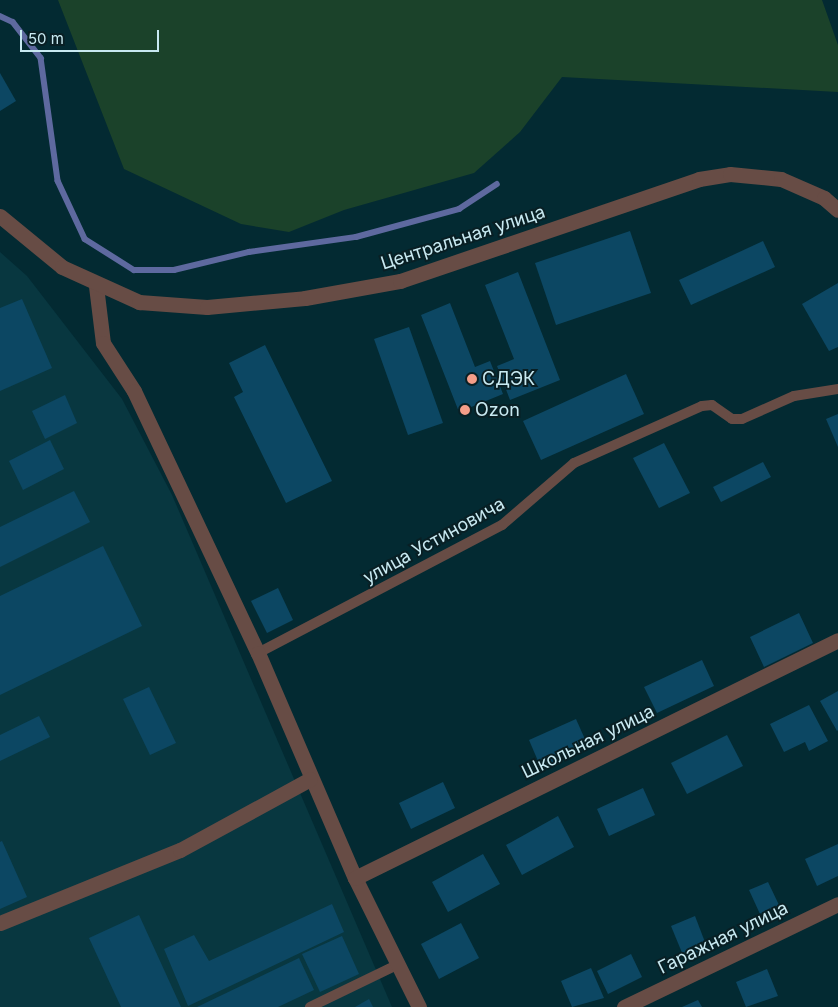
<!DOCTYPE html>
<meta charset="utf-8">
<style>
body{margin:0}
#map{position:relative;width:838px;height:1007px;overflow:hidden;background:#032a32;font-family:Inter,sans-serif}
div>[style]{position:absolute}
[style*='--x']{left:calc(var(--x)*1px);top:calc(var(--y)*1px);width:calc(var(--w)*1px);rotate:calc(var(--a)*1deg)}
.built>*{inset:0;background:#083740}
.green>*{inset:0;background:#1b422a}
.stream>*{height:5.5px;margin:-2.75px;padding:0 2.75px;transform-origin:2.75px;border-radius:2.75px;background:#5e699f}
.building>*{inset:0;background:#0c4763}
.service>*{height:10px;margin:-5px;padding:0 5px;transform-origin:5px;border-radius:5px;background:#674c45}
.minor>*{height:15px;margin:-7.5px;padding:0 7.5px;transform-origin:7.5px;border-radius:7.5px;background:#674c45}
.tertiary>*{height:15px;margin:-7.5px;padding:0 7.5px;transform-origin:7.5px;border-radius:7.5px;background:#674c45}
.dots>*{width:14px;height:14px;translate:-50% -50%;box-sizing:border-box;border:2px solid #091f24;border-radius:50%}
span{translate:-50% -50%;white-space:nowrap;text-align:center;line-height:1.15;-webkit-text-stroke:4px #091f24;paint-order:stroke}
.street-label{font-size:18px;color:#c8e9f1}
.poi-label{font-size:18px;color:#c8e9f1}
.left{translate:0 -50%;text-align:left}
.scale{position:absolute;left:20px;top:30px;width:139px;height:22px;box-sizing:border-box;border:2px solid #c8e9f1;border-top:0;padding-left:6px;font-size:15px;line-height:18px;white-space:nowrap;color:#c8e9f1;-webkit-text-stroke:4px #091f24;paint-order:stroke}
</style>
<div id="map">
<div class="built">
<i style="clip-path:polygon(0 252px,27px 276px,122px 399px,172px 495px,392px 1007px,0 1007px)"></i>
</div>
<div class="green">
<i style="clip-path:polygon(58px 0,822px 0,838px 45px,838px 92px,562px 77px,520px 132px,474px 173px,344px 210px,289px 232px,241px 224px,124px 169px)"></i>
</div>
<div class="stream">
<i style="--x:0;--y:16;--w:14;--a:25"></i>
<i style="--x:13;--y:22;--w:46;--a:52.1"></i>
<i style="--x:41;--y:58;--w:124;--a:82.1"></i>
<i style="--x:58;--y:181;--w:64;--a:65"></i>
<i style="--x:85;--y:239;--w:58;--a:32.3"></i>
<i style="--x:134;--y:270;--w:40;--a:0"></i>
<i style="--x:174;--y:270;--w:77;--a:-13.5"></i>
<i style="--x:249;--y:252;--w:108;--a:-8"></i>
<i style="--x:356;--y:237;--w:107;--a:-15.2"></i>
<i style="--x:459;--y:209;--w:45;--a:-33.3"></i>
</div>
<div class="building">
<i style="clip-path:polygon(0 73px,16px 101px,0 111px)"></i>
<i style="clip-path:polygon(630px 231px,651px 293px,556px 325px,535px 263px)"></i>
<i style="clip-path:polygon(763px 241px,775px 267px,691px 305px,679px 280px)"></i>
<i style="clip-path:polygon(518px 272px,560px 380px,510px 400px,497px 366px,514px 359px,485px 285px)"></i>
<i style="clip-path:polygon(838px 283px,838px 347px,829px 351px,802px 304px)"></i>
<i style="clip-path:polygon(22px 299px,52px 368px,0 391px,0 308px)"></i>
<i style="clip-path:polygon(450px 303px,475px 367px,490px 361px,503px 394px,459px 412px,421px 315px)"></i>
<i style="clip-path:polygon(409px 327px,443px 423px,408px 435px,374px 339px)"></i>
<i style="clip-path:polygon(265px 345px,332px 481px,286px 503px,234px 397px,243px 392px,229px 363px)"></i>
<i style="clip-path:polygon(626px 374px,644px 414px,541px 460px,523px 421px)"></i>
<i style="clip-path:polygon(65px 395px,77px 423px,45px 439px,32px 411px)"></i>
<i style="clip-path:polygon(838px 414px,838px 447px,826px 419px)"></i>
<i style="clip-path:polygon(50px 440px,64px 469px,23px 490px,9px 461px)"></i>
<i style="clip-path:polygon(664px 443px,690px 493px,659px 508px,633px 458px)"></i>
<i style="clip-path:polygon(763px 462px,771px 477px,721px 502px,713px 487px)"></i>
<i style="clip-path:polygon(74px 491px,90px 522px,0 567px,0 527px)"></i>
<i style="clip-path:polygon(103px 546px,142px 626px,0 695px,0 596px)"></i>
<i style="clip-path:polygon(278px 588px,293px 620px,267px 633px,251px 601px)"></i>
<i style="clip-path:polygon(799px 613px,813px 643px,764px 667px,750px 637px)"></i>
<i style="clip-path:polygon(702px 660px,714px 686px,657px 713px,644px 687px)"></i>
<i style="clip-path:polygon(149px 687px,176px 743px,150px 755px,123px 699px)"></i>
<i style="clip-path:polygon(838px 691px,838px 730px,837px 731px,820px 701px)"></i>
<i style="clip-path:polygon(809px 705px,828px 741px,809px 751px,805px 742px,784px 752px,770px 724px)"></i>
<i style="clip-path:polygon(39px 716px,50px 737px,0 761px,0 735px)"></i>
<i style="clip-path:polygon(576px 719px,588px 746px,541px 768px,529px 740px)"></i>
<i style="clip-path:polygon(727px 735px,743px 766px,687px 794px,671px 763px)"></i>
<i style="clip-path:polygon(443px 782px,455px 808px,411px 829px,399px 803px)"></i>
<i style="clip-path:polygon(643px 788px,655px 815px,609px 836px,597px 809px)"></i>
<i style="clip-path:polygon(558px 816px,574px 847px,522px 875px,506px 845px)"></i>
<i style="clip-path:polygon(2px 841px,27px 897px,0 909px,0 842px)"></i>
<i style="clip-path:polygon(838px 844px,838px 876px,817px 886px,805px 859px)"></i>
<i style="clip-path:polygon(483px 854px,500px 884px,448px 912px,432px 882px)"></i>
<i style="clip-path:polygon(768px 882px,779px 905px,760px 914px,749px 890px)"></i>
<i style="clip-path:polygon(332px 904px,344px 932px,188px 1006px,164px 949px,194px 935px,209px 961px)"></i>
<i style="clip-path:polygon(139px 915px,181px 1007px,121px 1007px,89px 938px)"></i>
<i style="clip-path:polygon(695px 916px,708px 950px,685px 960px,671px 926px)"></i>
<i style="clip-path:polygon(461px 923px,479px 958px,439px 979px,421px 944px)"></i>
<i style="clip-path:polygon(342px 936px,359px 974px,320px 992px,302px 954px)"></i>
<i style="clip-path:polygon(631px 954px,642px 977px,608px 994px,597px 971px)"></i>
<i style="clip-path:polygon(299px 958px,314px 990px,278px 1007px,197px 1007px)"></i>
<i style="clip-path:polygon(591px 968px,604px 998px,572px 1007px,561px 981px)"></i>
<i style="clip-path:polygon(767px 969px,778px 996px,746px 1007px,736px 982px)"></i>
<i style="clip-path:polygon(369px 999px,373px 1007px,355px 1007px)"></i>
<i style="clip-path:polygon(698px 1000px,702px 1007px,682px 1007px)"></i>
</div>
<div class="service">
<i style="--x:258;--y:653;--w:276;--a:-27.7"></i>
<i style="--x:502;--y:525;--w:95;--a:-40.7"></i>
<i style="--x:574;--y:463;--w:140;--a:-24"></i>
<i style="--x:702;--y:406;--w:10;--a:-6"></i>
<i style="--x:712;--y:405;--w:24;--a:35"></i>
<i style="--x:732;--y:419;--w:10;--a:0"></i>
<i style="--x:742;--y:419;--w:57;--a:-23.9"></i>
<i style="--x:794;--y:396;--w:45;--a:-9"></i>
<i style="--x:310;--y:1007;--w:97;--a:-25.8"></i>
</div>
<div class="minor">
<i style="--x:0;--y:216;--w:80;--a:39.4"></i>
<i style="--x:96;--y:286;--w:57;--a:83"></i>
<i style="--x:103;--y:343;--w:57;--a:57.1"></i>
<i style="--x:134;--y:391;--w:290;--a:64.7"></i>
<i style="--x:258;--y:653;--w:245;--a:66.7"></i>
<i style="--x:355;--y:878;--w:144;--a:63.6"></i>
<i style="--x:355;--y:878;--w:538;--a:-26.23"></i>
<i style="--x:0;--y:923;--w:194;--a:-22.1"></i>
<i style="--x:180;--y:850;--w:148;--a:-28.6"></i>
<i style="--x:624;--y:1007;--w:237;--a:-25.7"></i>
</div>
<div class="tertiary">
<i style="--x:62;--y:267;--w:85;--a:24.4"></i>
<i style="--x:139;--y:302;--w:68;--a:4.2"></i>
<i style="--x:207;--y:307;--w:98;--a:-5.2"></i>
<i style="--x:305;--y:298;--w:97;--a:-10.1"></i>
<i style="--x:400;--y:281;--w:316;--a:-18.8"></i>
<i style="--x:699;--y:179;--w:31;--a:-9"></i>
<i style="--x:730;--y:174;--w:51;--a:5.6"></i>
<i style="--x:781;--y:179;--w:47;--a:23.8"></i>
<i style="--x:824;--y:198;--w:18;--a:41"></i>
</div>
<div class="dots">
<i style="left:472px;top:379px;background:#f49e89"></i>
<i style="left:465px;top:410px;background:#f49e89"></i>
</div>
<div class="street-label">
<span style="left:463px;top:238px;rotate:-18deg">Центральная улица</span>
<span style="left:434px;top:541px;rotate:-29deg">улица Устиновича</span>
<span style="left:588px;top:742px;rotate:-26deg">Школьная улица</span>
<span style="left:723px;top:938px;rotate:-26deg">Гаражная улица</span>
</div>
<div class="poi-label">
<span class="left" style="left:482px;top:379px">СДЭК</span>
<span class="left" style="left:475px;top:410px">Ozon</span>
</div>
<div class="scale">50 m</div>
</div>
